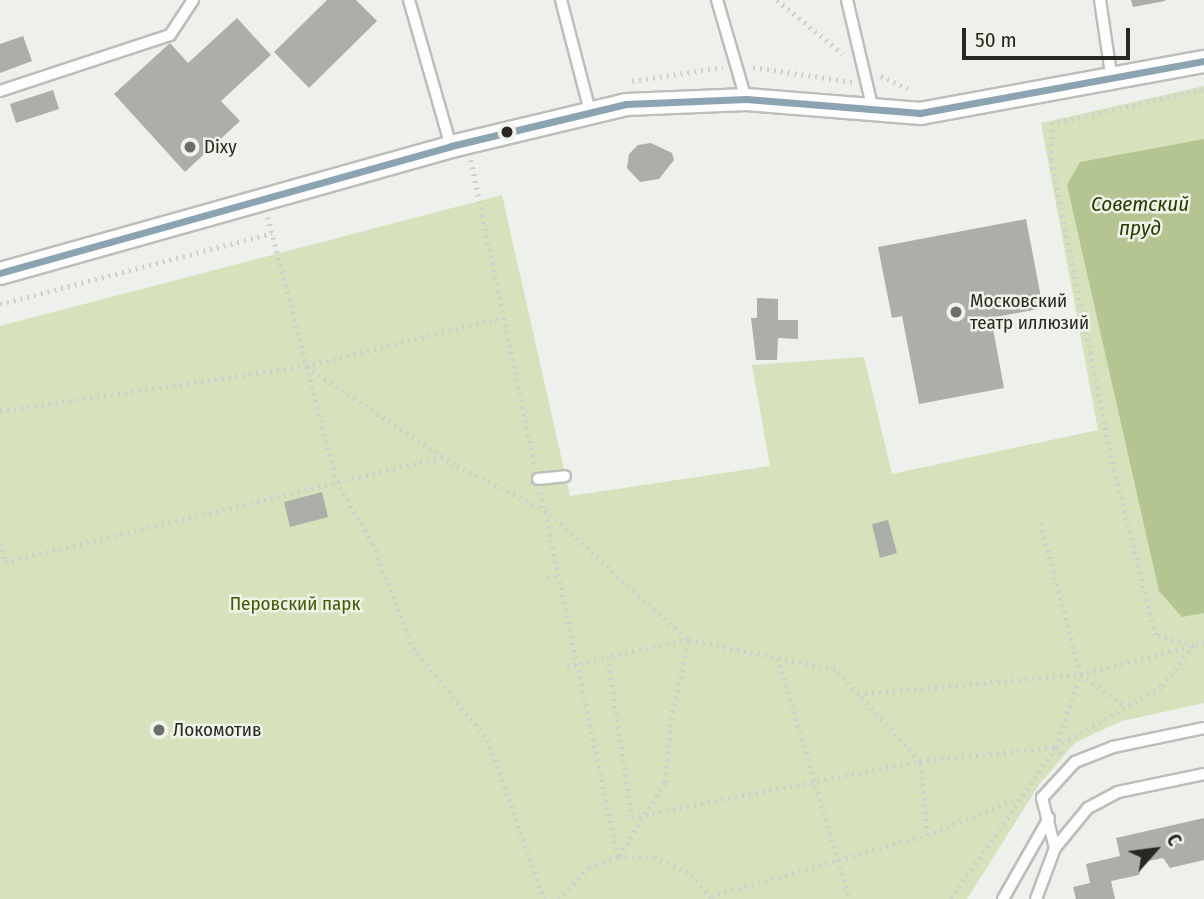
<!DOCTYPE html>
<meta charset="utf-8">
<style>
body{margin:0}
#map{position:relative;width:1204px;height:899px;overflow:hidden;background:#eef0eb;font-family:"Fira Sans Condensed",sans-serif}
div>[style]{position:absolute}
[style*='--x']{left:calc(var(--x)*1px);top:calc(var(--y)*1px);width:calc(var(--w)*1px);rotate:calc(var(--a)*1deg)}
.green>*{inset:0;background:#d5e2bb}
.water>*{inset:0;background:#b5c592}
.building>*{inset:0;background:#acaeaa}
.path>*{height:4.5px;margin-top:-2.25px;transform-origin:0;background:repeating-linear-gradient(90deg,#cfd0cd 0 2px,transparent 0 7px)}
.roads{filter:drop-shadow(2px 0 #bcbeba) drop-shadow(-2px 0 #bcbeba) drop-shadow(0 2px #bcbeba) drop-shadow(0 -2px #bcbeba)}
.lane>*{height:10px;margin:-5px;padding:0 5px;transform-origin:5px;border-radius:5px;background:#fcfdfc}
.street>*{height:21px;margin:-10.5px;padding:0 10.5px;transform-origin:10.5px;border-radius:10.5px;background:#fcfdfc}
.bus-1>*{height:7px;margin:-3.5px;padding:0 3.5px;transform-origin:3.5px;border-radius:3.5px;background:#8ca4b2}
.dots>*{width:19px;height:19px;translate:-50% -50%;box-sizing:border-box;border:4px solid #eff3e8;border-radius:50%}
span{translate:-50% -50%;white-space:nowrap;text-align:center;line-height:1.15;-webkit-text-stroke:5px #eff3e8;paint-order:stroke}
.poi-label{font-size:19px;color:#272824}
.left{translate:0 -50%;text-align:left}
.park-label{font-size:19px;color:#455804}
.water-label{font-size:21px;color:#2c3902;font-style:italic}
.north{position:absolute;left:1120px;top:815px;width:70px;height:70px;-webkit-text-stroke:5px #eff3e8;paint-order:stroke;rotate:62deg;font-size:19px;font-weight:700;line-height:28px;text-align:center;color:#272824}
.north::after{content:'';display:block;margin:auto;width:24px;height:32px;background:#272824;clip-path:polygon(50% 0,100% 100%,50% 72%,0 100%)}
.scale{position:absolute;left:962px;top:28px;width:168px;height:32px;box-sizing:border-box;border:4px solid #272824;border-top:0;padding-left:9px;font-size:21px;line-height:24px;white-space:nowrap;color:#272824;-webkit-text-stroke:5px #eff3e8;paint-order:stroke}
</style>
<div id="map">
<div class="green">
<i style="clip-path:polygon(1204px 86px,1204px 703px,1122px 721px,1076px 742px,1040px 783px,967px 899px,0 899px,0 326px,502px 195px,570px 496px,770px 466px,752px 365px,864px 357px,892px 474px,1098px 430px,1041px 123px)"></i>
</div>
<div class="water">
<i style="clip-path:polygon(1204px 139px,1204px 613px,1182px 617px,1159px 591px,1067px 185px,1080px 162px)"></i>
</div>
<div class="building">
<i style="clip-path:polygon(327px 0,356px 0,377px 21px,309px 88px,274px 52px)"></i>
<i style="clip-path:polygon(1131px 0,1165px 0,1165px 1px,1133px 7px)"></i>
<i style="clip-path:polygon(237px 18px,271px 55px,221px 101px,240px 121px,185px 172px,114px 94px,170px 43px,188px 63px)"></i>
<i style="clip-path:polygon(23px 36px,32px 61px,0 73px,0 44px)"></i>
<i style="clip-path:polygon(53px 90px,59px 109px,16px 123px,10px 104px)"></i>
<i style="clip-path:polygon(651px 143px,672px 153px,674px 160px,659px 179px,640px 182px,627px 168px,629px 154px,638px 145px)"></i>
<i style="clip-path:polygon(1026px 219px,1043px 308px,991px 318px,1004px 388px,919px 404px,902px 316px,892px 318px,878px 247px)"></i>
<i style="clip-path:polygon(757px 298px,778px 299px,778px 320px,798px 320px,798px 339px,778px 338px,777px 360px,756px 360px,751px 318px,757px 318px)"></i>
<i style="clip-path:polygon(322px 492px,328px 517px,290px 527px,284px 502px)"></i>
<i style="clip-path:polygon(888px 520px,897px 553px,880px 558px,872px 524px)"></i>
<i style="clip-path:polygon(1204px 818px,1204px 860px,1170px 868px,1163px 858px,1143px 862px,1139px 875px,1111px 881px,1115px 899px,1076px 899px,1073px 887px,1090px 883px,1086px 864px,1120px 856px,1116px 838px)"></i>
</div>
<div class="path">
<i style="--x:777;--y:0;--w:85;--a:39.3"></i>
<i style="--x:753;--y:67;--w:100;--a:8.6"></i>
<i style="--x:881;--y:76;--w:33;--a:25"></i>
<i style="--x:632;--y:81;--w:92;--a:-8.7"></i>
<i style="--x:471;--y:160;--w:314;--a:78.2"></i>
<i style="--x:268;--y:217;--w:273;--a:75.4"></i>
<i style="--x:337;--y:481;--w:73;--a:60.3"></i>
<i style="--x:373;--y:544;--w:111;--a:69"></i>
<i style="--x:413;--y:648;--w:119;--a:50.8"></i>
<i style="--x:488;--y:740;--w:169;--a:70.6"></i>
<i style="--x:0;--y:304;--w:281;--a:-14.6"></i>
<i style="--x:307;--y:367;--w:180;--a:33.4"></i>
<i style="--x:457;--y:466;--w:98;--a:26.6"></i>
<i style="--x:545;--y:510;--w:193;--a:42.3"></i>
<i style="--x:0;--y:411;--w:309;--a:-8.4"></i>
<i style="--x:306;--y:366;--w:204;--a:-13.9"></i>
<i style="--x:541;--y:492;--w:373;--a:78.1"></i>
<i style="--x:0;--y:543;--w:20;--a:75"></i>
<i style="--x:5;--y:562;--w:451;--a:-13.5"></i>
<i style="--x:547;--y:578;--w:11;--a:-10"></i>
<i style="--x:778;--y:658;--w:252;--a:73.4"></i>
<i style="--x:567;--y:667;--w:42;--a:-13.7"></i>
<i style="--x:1081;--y:674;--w:54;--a:36.7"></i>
<i style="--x:858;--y:694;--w:223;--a:-5.1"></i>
<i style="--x:1080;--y:674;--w:128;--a:-14"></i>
<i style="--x:1056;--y:747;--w:122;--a:-29.9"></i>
<i style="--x:1162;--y:686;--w:52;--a:-52"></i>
<i style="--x:1194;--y:645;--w:40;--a:-165.6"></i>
<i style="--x:1155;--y:635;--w:169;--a:-104"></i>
<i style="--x:1114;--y:471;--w:317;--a:-101.5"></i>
<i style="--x:1051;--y:160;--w:36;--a:-90"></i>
<i style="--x:1051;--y:124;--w:157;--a:-12.9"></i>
<i style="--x:927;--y:835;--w:74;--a:-95.4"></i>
<i style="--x:920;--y:761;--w:125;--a:-133"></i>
<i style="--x:835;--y:670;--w:149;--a:-168.4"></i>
<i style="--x:689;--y:640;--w:83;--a:168.1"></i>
<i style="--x:608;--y:657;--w:162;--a:81.5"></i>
<i style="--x:632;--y:817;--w:293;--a:-11"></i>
<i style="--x:920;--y:761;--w:137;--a:-5.9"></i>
<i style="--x:1056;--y:747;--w:9;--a:49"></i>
<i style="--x:619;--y:856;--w:87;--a:-58.1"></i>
<i style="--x:665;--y:782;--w:70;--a:-84.3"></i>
<i style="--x:672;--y:712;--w:74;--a:-76.7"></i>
<i style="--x:711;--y:896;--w:224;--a:-15.8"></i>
<i style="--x:927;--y:835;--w:98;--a:-22.1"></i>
<i style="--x:558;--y:899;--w:45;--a:-45.9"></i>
<i style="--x:589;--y:867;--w:31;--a:-19"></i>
<i style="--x:618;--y:857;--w:36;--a:0"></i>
<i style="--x:654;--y:857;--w:35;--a:24"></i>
<i style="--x:686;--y:871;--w:37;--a:46"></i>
<i style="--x:951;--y:899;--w:185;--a:-55.4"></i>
<i style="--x:1056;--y:747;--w:77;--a:-71.8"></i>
<i style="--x:1080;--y:674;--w:160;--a:-104.8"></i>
</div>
<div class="roads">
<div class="lane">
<i style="--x:409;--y:0;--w:152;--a:74"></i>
<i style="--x:561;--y:0;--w:115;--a:75.4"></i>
<i style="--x:717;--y:0;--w:103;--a:73.7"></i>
<i style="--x:847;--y:0;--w:113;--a:76.7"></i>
<i style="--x:1100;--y:0;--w:81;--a:81.5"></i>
<i style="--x:0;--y:91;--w:179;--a:-18.2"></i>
<i style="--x:170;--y:35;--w:42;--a:-56.7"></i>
<i style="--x:538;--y:479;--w:27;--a:-6"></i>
<i style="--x:1055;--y:848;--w:52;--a:-50.5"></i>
<i style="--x:1088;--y:808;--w:34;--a:-28"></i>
<i style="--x:1118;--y:792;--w:88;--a:-11.8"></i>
<i style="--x:1003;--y:899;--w:93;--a:-60.4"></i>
<i style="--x:1036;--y:899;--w:54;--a:-69.6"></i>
<i style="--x:1055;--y:848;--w:52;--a:-104.6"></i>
<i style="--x:1042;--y:798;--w:49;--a:-47.5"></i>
<i style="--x:1075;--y:762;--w:41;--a:-21.5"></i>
<i style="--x:1113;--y:747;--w:93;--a:-11.8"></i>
</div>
<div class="street">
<i style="--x:0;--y:273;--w:469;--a:-15.7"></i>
<i style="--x:451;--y:146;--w:180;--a:-13.5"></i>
<i style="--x:626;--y:104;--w:120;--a:-2.4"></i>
<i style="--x:746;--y:99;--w:175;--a:4.6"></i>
<i style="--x:920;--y:113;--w:289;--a:-10.4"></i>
</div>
</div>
<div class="bus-1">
<i style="--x:0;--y:273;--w:469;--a:-15.7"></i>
<i style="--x:451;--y:146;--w:180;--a:-13.5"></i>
<i style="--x:626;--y:104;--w:120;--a:-2.4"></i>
<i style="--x:746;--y:99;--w:175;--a:4.6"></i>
<i style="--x:920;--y:113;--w:289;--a:-10.4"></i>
</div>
<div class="dots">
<i style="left:507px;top:132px;background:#272824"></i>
<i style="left:190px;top:147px;background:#6d6e6a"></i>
<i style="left:956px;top:312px;background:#6d6e6a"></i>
<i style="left:159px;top:730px;background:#6d6e6a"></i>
</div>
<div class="poi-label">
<span class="left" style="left:204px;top:147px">Dixy</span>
<span class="left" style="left:970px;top:312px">Московский<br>театр иллюзий</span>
<span class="left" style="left:173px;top:730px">Локомотив</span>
</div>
<div class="park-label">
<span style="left:295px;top:604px">Перовский парк</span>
</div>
<div class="water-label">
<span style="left:1140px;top:216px">Советский<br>пруд</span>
</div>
<div class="north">С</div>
<div class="scale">50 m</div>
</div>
